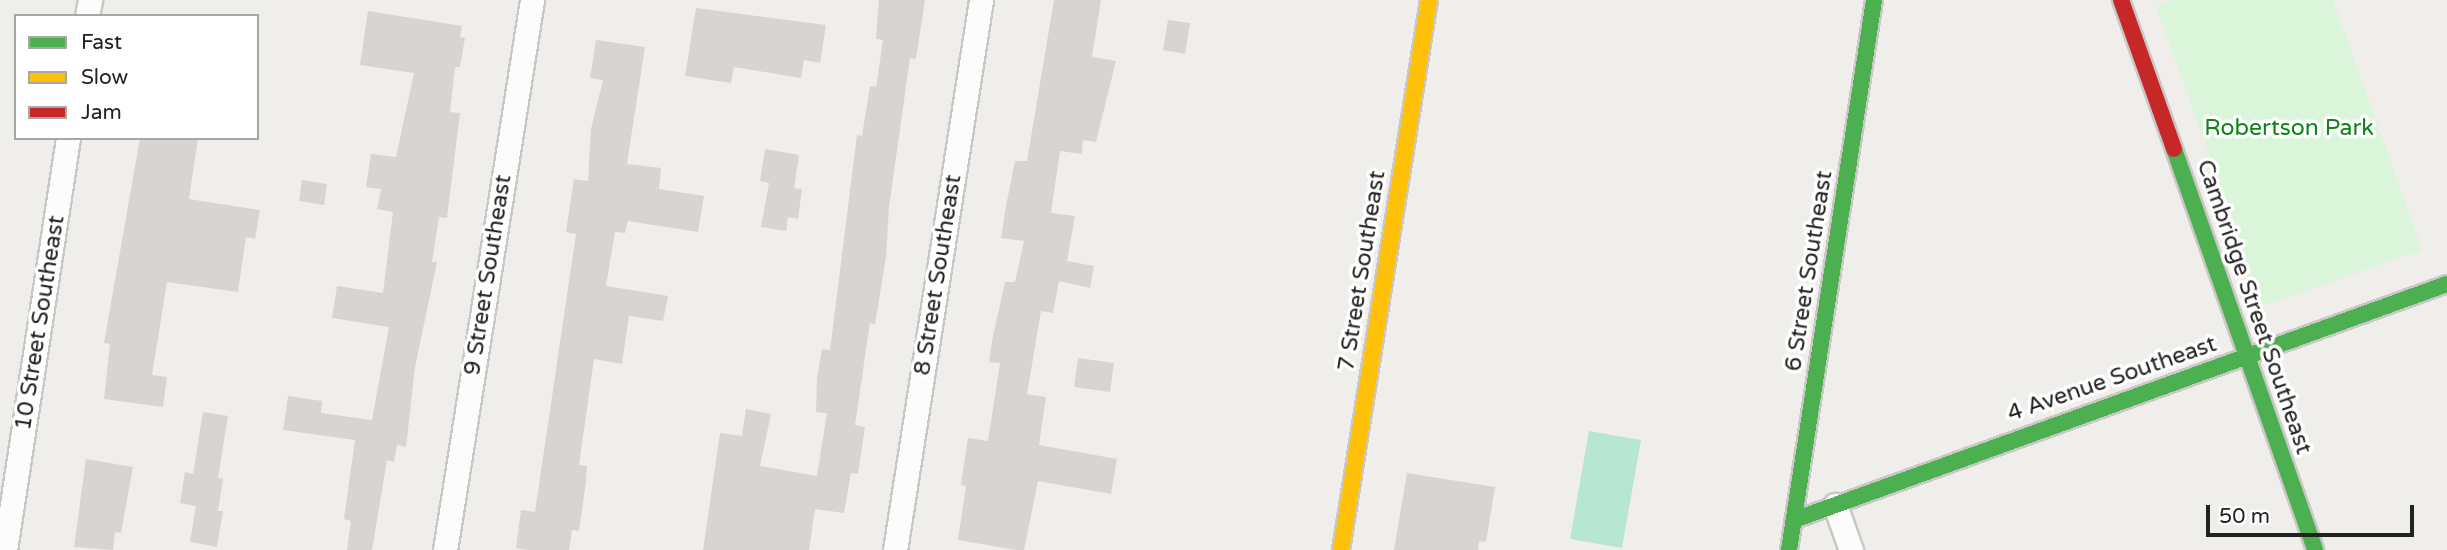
<!DOCTYPE html>
<style>
body{margin:0}
#map{position:relative;width:2447px;height:550px;overflow:hidden;background:#f0eeeb;font-family:"Varela Round",sans-serif}
div>[style]{position:absolute}
[style*='--x']{left:calc(var(--x)*1px);top:calc(var(--y)*1px);width:calc(var(--w)*1px);rotate:calc(var(--a)*1deg)}
.park>*{inset:0;background:#daf5da}
.pitch>*{inset:0;background:#b7e6d2}
.building>*{inset:0;background:#d7d4d2}
.roads{filter:drop-shadow(2px 0 #c9c8c7) drop-shadow(-2px 0 #c9c8c7) drop-shadow(0 2px #c9c8c7) drop-shadow(0 -2px #c9c8c7)}
.street>*{height:23px;margin:-11.5px;padding:0 11.5px;transform-origin:11.5px;border-radius:11.5px;background:#fdfcfc}
.fast>*{height:16px;margin:-8px;padding:0 8px;transform-origin:8px;border-radius:8px;background:#4caf50}
.slow>*{height:16px;margin:-8px;padding:0 8px;transform-origin:8px;border-radius:8px;background:#ffc107}
.jam>*{height:16px;margin:-8px;padding:0 8px;transform-origin:8px;border-radius:8px;background:#c62828}
span{translate:-50% -50%;white-space:nowrap;text-align:center;line-height:1.15;-webkit-text-stroke:7px #fff;paint-order:stroke}
.park-label{font-size:23px;color:#0c8416}
.street-label{font-size:23px;color:#222}
.legend{position:absolute;left:14px;top:14px;width:245px;height:126px;box-sizing:border-box;background:#fff;border:2px solid #a7a7a7;margin:0;padding:9px 12px;list-style:none;font-size:21px;color:#222}
.legend li{display:flex;align-items:center;gap:14px;height:35px}
.legend b{width:35px;border:2px solid #a7a7a7}
.scale{position:absolute;left:2206px;top:505px;width:208px;height:32px;box-sizing:border-box;border:4px solid #222;border-top:0;padding-left:9px;font-size:21px;line-height:24px;white-space:nowrap;color:#222;-webkit-text-stroke:5px #fff;paint-order:stroke}
</style>
<div id="map">
<div class="park">
<i style="clip-path:polygon(2174px 0,2333px 0,2422px 250px,2263px 306px,2156px 6px)"></i>
</div>
<div class="pitch">
<i style="clip-path:polygon(1589px 431px,1641px 440px,1622px 548px,1570px 539px)"></i>
</div>
<div class="building">
<i style="clip-path:polygon(879px 0,925px 0,916px 59px,910px 58px,889px 207px,886px 257px,875px 324px,870px 323px,855px 425px,865px 427px,858px 474px,851px 473px,844px 513px,815px 509px,809px 550px,703px 550px,720px 433px,742px 436px,746px 409px,771px 414px,760px 466px,817px 476px,827px 413px,816px 412px,817px 379px,822px 349px,830px 350px,857px 135px,862px 136px,870px 86px,876px 87px,883px 40px,876px 39px)"></i>
<i style="clip-path:polygon(1054px 0,1101px 0,1092px 57px,1116px 61px,1096px 142px,1083px 140px,1082px 154px,1060px 151px,1051px 213px,1075px 216px,1067px 261px,1094px 266px,1090px 288px,1059px 281px,1053px 313px,1041px 311px,1027px 394px,1046px 397px,1039px 445px,1117px 459px,1111px 494px,1038px 481px,1024px 550px,1016px 550px,958px 540px,966px 486px,961px 485px,968px 438px,988px 441px,1000px 363px,989px 362px,993px 336px,1005px 282px,1015px 282px,1024px 241px,1001px 238px,1006px 206px,1015px 161px,1027px 161px)"></i>
<i style="clip-path:polygon(696px 8px,826px 25px,820px 63px,804px 60px,801px 78px,734px 67px,731px 83px,685px 76px)"></i>
<i style="clip-path:polygon(368px 11px,462px 26px,460px 37px,465px 38px,460px 67px,455px 67px,450px 112px,460px 113px,447px 218px,439px 217px,432px 262px,437px 262px,415px 367px,406px 447px,397px 445px,394px 462px,387px 460px,372px 550px,347px 550px,351px 521px,344px 519px,355px 440px,283px 430px,288px 396px,322px 401px,321px 413px,372px 420px,389px 327px,332px 318px,337px 286px,383px 293px,393px 212px,377px 209px,381px 189px,366px 187px,371px 154px,396px 157px,414px 73px,360px 65px)"></i>
<i style="clip-path:polygon(1168px 20px,1190px 23px,1185px 54px,1163px 50px)"></i>
<i style="clip-path:polygon(596px 40px,645px 47px,627px 164px,661px 168px,659px 189px,704px 196px,698px 232px,628px 221px,625px 233px,615px 232px,606px 286px,668px 296px,663px 321px,629px 316px,622px 364px,594px 359px,579px 465px,587px 466px,586px 481px,579px 531px,572px 530px,569px 550px,528px 550px,516px 548px,521px 510px,535px 512px,576px 234px,566px 232px,574px 179px,588px 181px,591px 129px,603px 80px,590px 78px)"></i>
<i style="clip-path:polygon(140px 138px,198px 138px,189px 199px,260px 210px,255px 239px,246px 237px,238px 292px,167px 282px,152px 375px,167px 377px,163px 407px,104px 399px,110px 344px,104px 343px)"></i>
<i style="clip-path:polygon(765px 149px,799px 155px,794px 188px,802px 189px,798px 219px,788px 217px,786px 231px,761px 227px,769px 183px,760px 181px)"></i>
<i style="clip-path:polygon(302px 180px,327px 184px,324px 205px,299px 201px)"></i>
<i style="clip-path:polygon(1078px 358px,1114px 363px,1110px 392px,1074px 387px)"></i>
<i style="clip-path:polygon(203px 412px,228px 416px,218px 478px,223px 479px,218px 511px,223px 511px,217px 547px,190px 542px,196px 506px,180px 503px,185px 472px,193px 474px)"></i>
<i style="clip-path:polygon(86px 459px,133px 467px,121px 533px,115px 532px,113px 550px,74px 547px)"></i>
<i style="clip-path:polygon(1407px 473px,1495px 487px,1486px 542px,1479px 541px,1478px 550px,1394px 550px)"></i>
</div>
<div class="roads">
<div class="street">
<i style="--x:87;--y:16;--w:16;--a:-79"></i>
<i style="--x:1835;--y:505;--w:48;--a:70.4"></i>
<i style="--x:5;--y:550;--w:417;--a:-81.3"></i>
<i style="--x:445;--y:550;--w:557;--a:-81.01"></i>
<i style="--x:895;--y:550;--w:557;--a:-81.11"></i>
</div>
<div class="fast">
<i style="--x:2174;--y:149;--w:425;--a:70.6"></i>
<i style="--x:1794;--y:520;--w:694;--a:-19.87"></i>
<i style="--x:1789;--y:550;--w:557;--a:-81.21"></i>
</div>
<div class="slow">
<i style="--x:1341;--y:550;--w:557;--a:-80.91"></i>
</div>
<div class="jam">
<i style="--x:2121;--y:0;--w:158;--a:70.4"></i>
</div>
</div>
<div class="park-label">
<span style="left:2289px;top:128px">Robertson Park</span>
</div>
<div class="street-label">
<span style="left:1362px;top:271px;rotate:-81deg">7 Street Southeast</span>
<span style="left:1809px;top:271px;rotate:-81deg">6 Street Southeast</span>
<span style="left:488px;top:275px;rotate:-81deg">9 Street Southeast</span>
<span style="left:938px;top:275px;rotate:-81deg">8 Street Southeast</span>
<span style="left:2254px;top:307px;rotate:71deg">Cambridge Street Southeast</span>
<span style="left:40px;top:323px;rotate:-81deg">10 Street Southeast</span>
<span style="left:2112px;top:379px;rotate:-19deg">4 Avenue Southeast</span>
</div>
<ul class="legend">
<li><b style="height:9px;background:#4caf50"></b>Fast</li>
<li><b style="height:9px;background:#ffc107"></b>Slow</li>
<li><b style="height:9px;background:#c62828"></b>Jam</li>
</ul>
<div class="scale">50 m</div>
</div>
